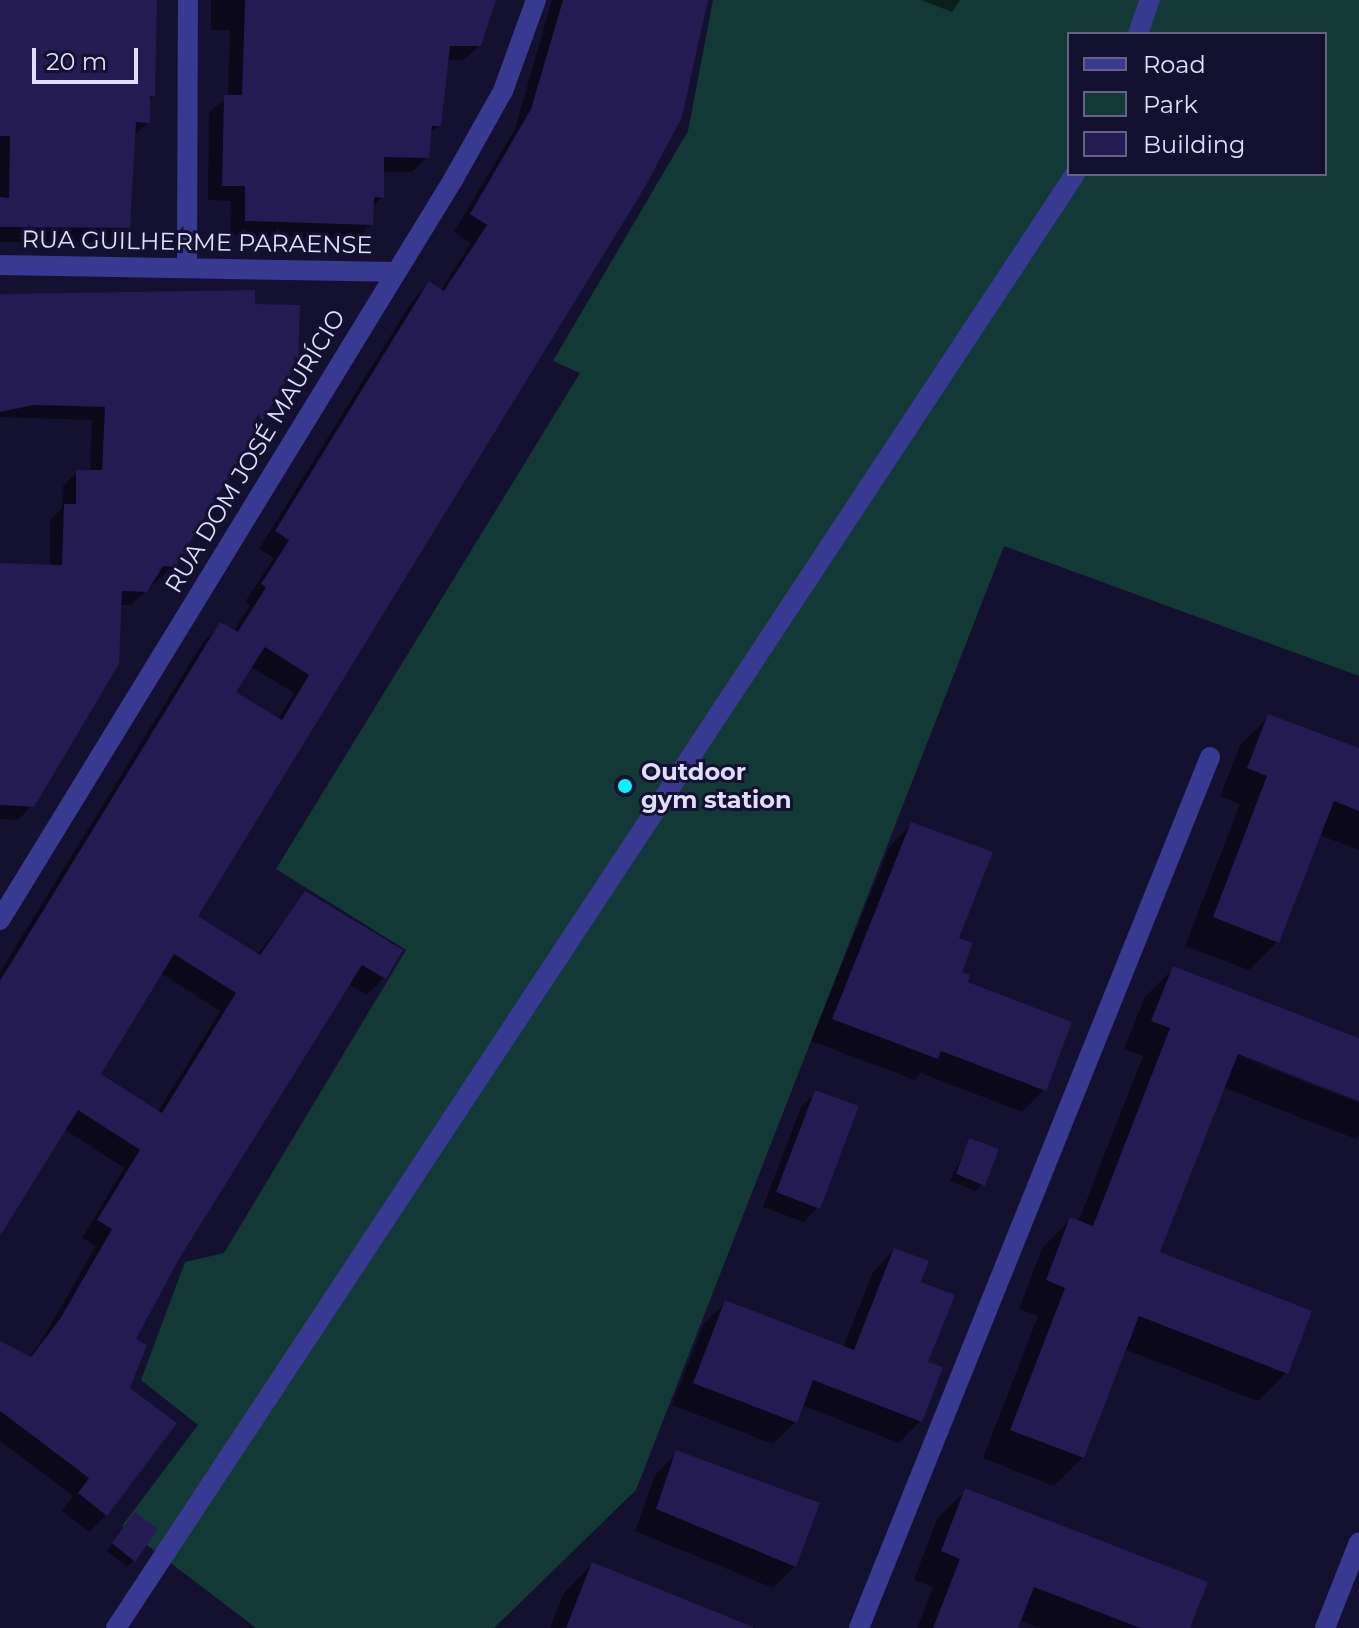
<!DOCTYPE html>
<meta charset="utf-8">
<style>
body{margin:0}
#map{position:relative;width:1359px;height:1628px;overflow:hidden;background:#14102f;font-family:Montserrat,sans-serif}
div>[style]{position:absolute}
[style*='--x']{left:calc(var(--x)*1px);top:calc(var(--y)*1px);width:calc(var(--w)*1px);rotate:calc(var(--a)*1deg)}
.green>*{inset:0;background:#133936}
.shadow>*{inset:0;background:#0007}
.building>*{inset:0;background:#231b51}
.minor>*{height:20px;margin:-10px;padding:0 10px;transform-origin:10px;border-radius:10px;background:#383991}
.dots>*{width:22px;height:22px;translate:-50% -50%;box-sizing:border-box;border:4px solid #14102f;border-radius:50%}
span{translate:-50% -50%;white-space:nowrap;text-align:center;line-height:1.15;-webkit-text-stroke:6px #14102f;paint-order:stroke}
.street-label{font-size:24px;color:#e0deff}
.poi-label{font-size:24px;color:#e0deff;font-weight:700}
.left{translate:0 -50%;text-align:left}
.legend{position:absolute;left:1067px;top:32px;width:260px;height:144px;box-sizing:border-box;background:#14102f;border:2px solid #666282;margin:0;padding:10px 14px;list-style:none;font-size:24px;color:#e0deff}
.legend li{display:flex;align-items:center;gap:16px;height:40px}
.legend b{width:40px;border:2px solid #666282}
.scale{position:absolute;left:32px;top:48px;width:106px;height:36px;box-sizing:border-box;border:4px solid #e0deff;border-top:0;padding-left:10px;font-size:24px;line-height:28px;white-space:nowrap;color:#e0deff;-webkit-text-stroke:6px #14102f;paint-order:stroke}
</style>
<div id="map">
<div class="green">
<i style="clip-path:polygon(evenodd,713px 0,1359px 0,1359px 676px,1004px 546px,636px 1490px,494px 1628px,256px 1628px,122px 1526px,198px 1425px,141px 1380px,185px 1262px,224px 1253px,406px 950px,276px 869px,580px 373px,553px 361px,688px 131px,713px 0,1069px 34px,1325px 34px,1325px 174px,1069px 174px,1069px 34px)"></i>
</div>
<div class="shadow">
<i style="clip-path:polygon(0 0,155px 0,153px 95px,148px 101px,148px 122px,134px 136px,128px 227px,112px 242px,0 242px)"></i>
<i style="clip-path:polygon(211px 0,494px 0,480px 45px,464px 60px,446px 60px,439px 125px,429px 135px,427px 157px,412px 172px,382px 172px,382px 197px,372px 208px,371px 224px,356px 239px,230px 235px,231px 201px,208px 200px,209px 112px,228px 97px,230px 30px,211px 30px)"></i>
<i style="clip-path:polygon(evenodd,552px 0,706px 0,195px 916px,257px 955px,305px 894px,384px 977px,367px 995px,348px 984px,178px 1258px,134px 1339px,106px 1515px,89px 1532px,62px 1511px,73px 1496px,0 1441px,0 1351px,29px 1358px,43px 1338px,96px 1246px,82px 1238px,124px 1168px,64px 1129px,0 1232px,0 972px,203px 642px,221px 625px,233px 632px,250px 605px,245px 602px,274px 558px,259px 549px,412px 301px,429px 284px,440px 291px,471px 243px,454px 232px,515px 129px,552px 0,250px 666px,294px 693px,278px 719px,233px 693px,250px 666px,552px 0,161px 973px,220px 1011px,157px 1113px,98px 1075px,161px 973px)"></i>
<i style="clip-path:polygon(921px 0,960px 0,952px 12px)"></i>
<i style="clip-path:polygon(253px 292px,173px 566px,131px 605px,119px 605px,32px 805px,18px 820px,0 819px,0 565px,50px 566px,50px 520px,62px 508px,63px 486px,77px 472px,90px 472px,92px 420px,0 417px,0 295px)"></i>
<i style="clip-path:polygon(1269px 716px,1359px 751px,1359px 850px,1319px 835px,1277px 942px,1249px 970px,1185px 946px,1240px 804px,1220px 796px,1240px 745px)"></i>
<i style="clip-path:polygon(912px 824px,956px 939px,959px 973px,1044px 1090px,1022px 1112px,921px 1073px,915px 1080px,811px 1041px,890px 846px)"></i>
<i style="clip-path:polygon(1173px 969px,1359px 1041px,1359px 1099px,1228px 1052px,1359px 1103px,1359px 1135px,1356px 1139px,1222px 1087px,1158px 1253px,1287px 1372px,1258px 1401px,1124px 1349px,1083px 1457px,1054px 1486px,983px 1458px,1038px 1316px,1019px 1309px,1042px 1248px,1071px 1219px,1078px 1222px,1143px 1056px,1124px 1049px,1145px 997px)"></i>
<i style="clip-path:polygon(816px 1092px,818px 1207px,804px 1222px,763px 1207px,801px 1107px)"></i>
<i style="clip-path:polygon(970px 1140px,983px 1184px,976px 1191px,950px 1181px)"></i>
<i style="clip-path:polygon(894px 1250px,918px 1284px,920px 1421px,899px 1443px,801px 1405px,795px 1422px,773px 1444px,672px 1405px,704px 1324px,726px 1302px,843px 1348px,873px 1272px)"></i>
<i style="clip-path:polygon(677px 1453px,795px 1566px,773px 1588px,635px 1531px,655px 1475px)"></i>
<i style="clip-path:polygon(966px 1490px,1188px 1628px,1039px 1628px,1019px 1620px,1016px 1628px,917px 1628px,933px 1587px,914px 1580px,937px 1519px)"></i>
<i style="clip-path:polygon(129px 1522px,134px 1560px,127px 1567px,107px 1551px)"></i>
<i style="clip-path:polygon(592px 1564px,751px 1628px,550px 1628px,564px 1593px)"></i>
</div>
<div class="building">
<i style="clip-path:polygon(0 0,157px 0,155px 96px,150px 96px,150px 123px,136px 122px,130px 228px,0 227px,0 197px,9px 198px,10px 136px,0 136px)"></i>
<i style="clip-path:polygon(245px 0,496px 0,481px 46px,450px 46px,441px 126px,432px 126px,429px 158px,384px 157px,384px 198px,374px 197px,373px 225px,245px 221px,245px 186px,222px 186px,224px 95px,242px 95px)"></i>
<i style="clip-path:polygon(evenodd,563px 0,708px 0,682px 117px,645px 187px,198px 916px,260px 955px,305px 891px,403px 950px,386px 979px,362px 965px,179px 1259px,136px 1339px,147px 1345px,130px 1388px,177px 1423px,107px 1516px,78px 1493px,89px 1478px,0 1411px,0 1341px,31px 1357px,60px 1319px,112px 1229px,97px 1220px,140px 1150px,78px 1110px,0 1236px,0 981px,220px 622px,238px 632px,266px 587px,261px 584px,289px 540px,275px 531px,429px 281px,444px 291px,487px 225px,470px 214px,531px 109px,563px 0,265px 647px,309px 675px,282px 720px,236px 692px,265px 647px,563px 0,174px 954px,236px 993px,162px 1113px,101px 1074px,174px 954px)"></i>
<i style="clip-path:polygon(255px 290px,255px 304px,300px 305px,298px 361px,175px 567px,163px 566px,147px 592px,122px 591px,119px 664px,34px 807px,0 805px,0 563px,62px 565px,64px 504px,76px 504px,76px 470px,102px 470px,105px 407px,34px 405px,0 412px,0 294px)"></i>
<i style="clip-path:polygon(1268px 714px,1359px 748px,1359px 811px,1334px 801px,1279px 943px,1213px 917px,1267px 776px,1247px 768px)"></i>
<i style="clip-path:polygon(911px 822px,993px 852px,959px 938px,973px 943px,962px 972px,970px 975px,968px 982px,1072px 1022px,1046px 1091px,941px 1051px,938px 1059px,832px 1019px)"></i>
<i style="clip-path:polygon(1173px 966px,1359px 1038px,1359px 1101px,1238px 1054px,1160px 1252px,1312px 1311px,1288px 1374px,1139px 1316px,1084px 1458px,1010px 1430px,1065px 1288px,1046px 1280px,1070px 1217px,1093px 1226px,1170px 1028px,1151px 1021px)"></i>
<i style="clip-path:polygon(815px 1090px,859px 1106px,820px 1209px,776px 1192px)"></i>
<i style="clip-path:polygon(969px 1138px,999px 1149px,985px 1186px,956px 1174px)"></i>
<i style="clip-path:polygon(894px 1248px,929px 1261px,921px 1282px,955px 1295px,928px 1362px,943px 1367px,922px 1422px,813px 1380px,797px 1423px,693px 1383px,725px 1300px,854px 1350px)"></i>
<i style="clip-path:polygon(676px 1450px,820px 1503px,796px 1567px,656px 1509px)"></i>
<i style="clip-path:polygon(965px 1488px,1208px 1582px,1190px 1628px,1140px 1628px,1034px 1587px,1018px 1628px,933px 1628px,960px 1559px,941px 1551px)"></i>
<i style="clip-path:polygon(135px 1512px,158px 1529px,135px 1562px,112px 1543px)"></i>
<i style="clip-path:polygon(592px 1562px,753px 1627px,753px 1628px,566px 1628px)"></i>
</div>
<div class="minor">
<i style="--x:1138;--y:34;--w:36;--a:-71"></i>
<i style="--x:0;--y:265;--w:394;--a:1"></i>
<i style="--x:187;--y:265;--w:265;--a:-89.8"></i>
<i style="--x:0;--y:920;--w:868;--a:-58.53"></i>
<i style="--x:453;--y:180;--w:102;--a:-60.7"></i>
<i style="--x:503;--y:91;--w:97;--a:-70.1"></i>
<i style="--x:116;--y:1628;--w:1742;--a:-56.59"></i>
<i style="--x:859;--y:1628;--w:939;--a:-68.05"></i>
<i style="--x:1325;--y:1628;--w:92;--a:-68.4"></i>
</div>
<div class="dots">
<i style="left:625px;top:786px;background:#0af1ff"></i>
</div>
<div class="street-label">
<span style="left:197px;top:242px;rotate:1deg">RUA GUILHERME PARAENSE</span>
<span style="left:255px;top:451px;rotate:-59deg">RUA DOM JOSÉ MAURÍCIO</span>
</div>
<div class="poi-label">
<span class="left" style="left:641px;top:786px">Outdoor<br>gym station</span>
</div>
<ul class="legend">
<li><b style="height:10px;background:#383991"></b>Road</li>
<li><b style="height:22px;background:#133936"></b>Park</li>
<li><b style="height:22px;background:#231b51"></b>Building</li>
</ul>
<div class="scale">20 m</div>
</div>
